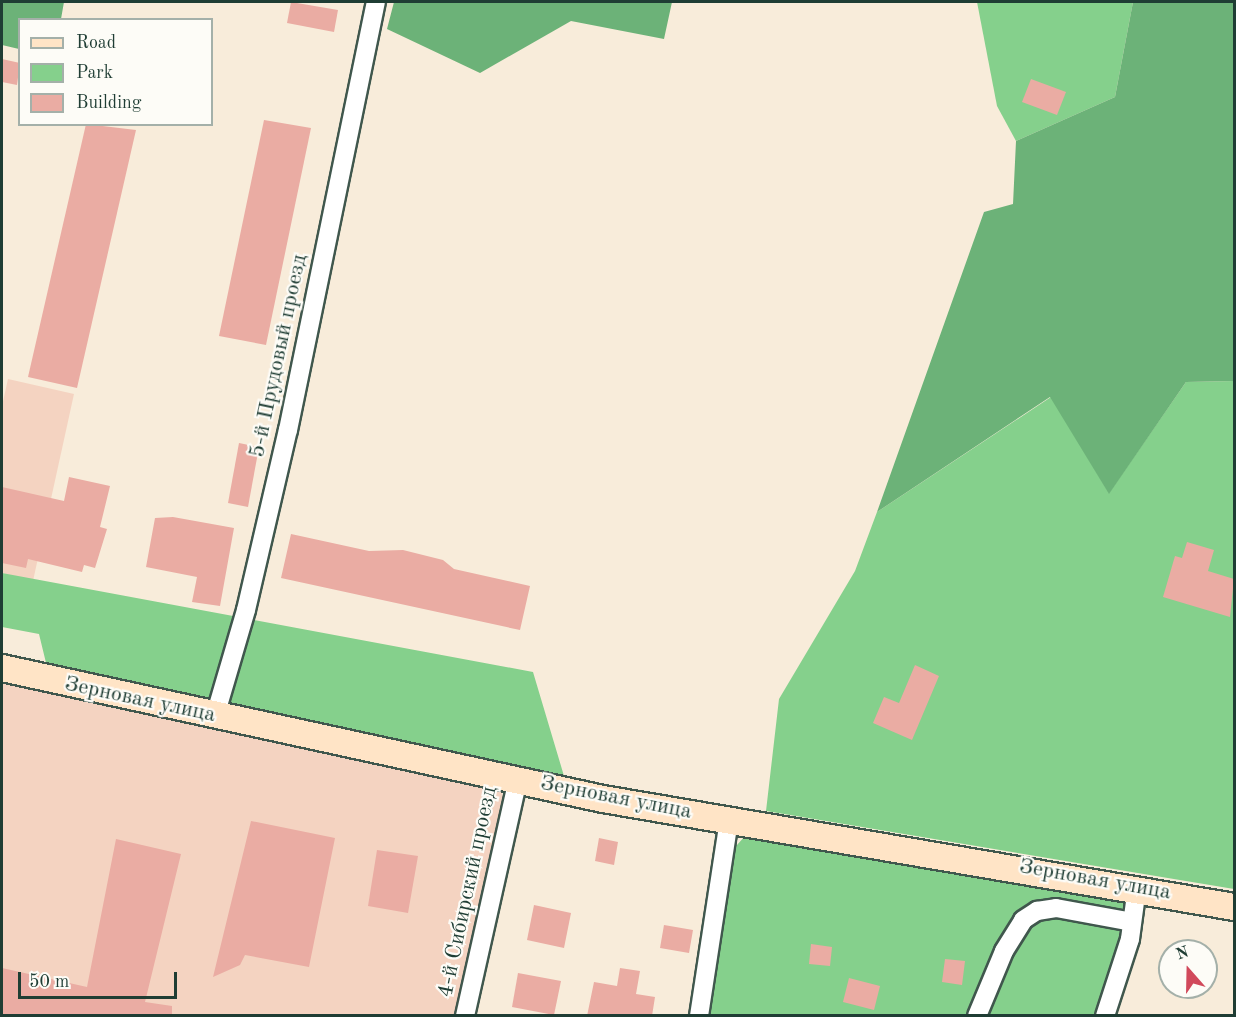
<!DOCTYPE html>
<meta charset="utf-8">
<style>
body{margin:0}
#map{position:relative;width:1236px;height:1017px;overflow:hidden;background:#f8ecda;font-family:"Old Standard TT",serif}
div>[style]{position:absolute}
[style*='--x']{left:calc(var(--x)*1px);top:calc(var(--y)*1px);width:calc(var(--w)*1px);rotate:calc(var(--a)*1deg)}
.built>*{inset:0;background:#f4d3c1}
.green>*{inset:0;background:#85d08c}
.forest>*{inset:0;background:#6cb278}
.building>*{inset:0;background:#eaaca3}
.roads{filter:drop-shadow(2px 0 #40574d) drop-shadow(-2px 0 #40574d) drop-shadow(0 2px #40574d) drop-shadow(0 -2px #40574d)}
.street>*{height:18px;margin:-9px;padding:0 9px;transform-origin:9px;border-radius:9px;background:#fff}
.secondary>*{height:26px;margin:-13px;padding:0 13px;transform-origin:13px;border-radius:13px;background:#ffe4c6}
span{translate:-50% -50%;white-space:nowrap;text-align:center;line-height:1.15;-webkit-text-stroke:4.5px #fdfcf7;paint-order:stroke}
.street-label{font-size:22px;color:#1f3d34}
.frame{position:absolute;inset:0;border:3px solid #1f3d34;pointer-events:none}
.legend{position:absolute;left:18px;top:18px;width:195px;height:108px;box-sizing:border-box;background:#fdfcf7;border:2px solid #a4b0a9;margin:0;padding:8px 10px;list-style:none;font-size:18px;color:#1f3d34}
.legend li{display:flex;align-items:center;gap:12px;height:30px}
.legend b{width:30px;border:2px solid #a4b0a9}
.north{position:absolute;left:1158px;top:939px;width:60px;height:60px;box-sizing:border-box;background:#fdfcf7;border:2px solid #a4b0a9;border-radius:50%;rotate:340deg;font-size:16px;font-weight:700;line-height:24px;text-align:center;color:#1f3d34}
.north::after{content:'';display:block;margin:auto;width:21px;height:27px;background:#d1495b;clip-path:polygon(50% 0,100% 100%,50% 72%,0 100%)}
.scale{position:absolute;left:18px;top:972px;width:159px;height:27px;box-sizing:border-box;border:3px solid #1f3d34;border-top:0;padding-left:8px;font-size:18px;line-height:21px;white-space:nowrap;color:#1f3d34;-webkit-text-stroke:4px #fdfcf7;paint-order:stroke}
</style>
<div id="map">
<div class="built">
<i style="clip-path:polygon(8px 379px,74px 394px,33px 581px,2px 573px,2px 406px)"></i>
<i style="clip-path:polygon(2px 681px,498px 784px,504px 799px,458px 1015px,2px 1015px)"></i>
</div>
<div class="green">
<i style="clip-path:polygon(977px 2px,1133px 2px,1115px 97px,1016px 141px,997px 106px)"></i>
<i style="clip-path:polygon(1234px 381px,1234px 889px,766px 811px,779px 699px,855px 571px,877px 512px,1051px 397px,1109px 493px,1186px 382px)"></i>
<i style="clip-path:polygon(2px 573px,533px 672px,564px 776px,47px 667px,39px 634px,2px 627px)"></i>
<i style="clip-path:polygon(745px 836px,1119px 894px,1143px 918px,1117px 1015px,690px 1016px,717px 845px,737px 845px)"></i>
</div>
<div class="forest">
<i style="clip-path:polygon(2px 2px,64px 2px,61px 19px,20px 20px,19px 49px,2px 45px)"></i>
<i style="clip-path:polygon(394px 2px,672px 2px,664px 39px,571px 21px,480px 73px,387px 29px)"></i>
<i style="clip-path:polygon(1133px 2px,1234px 2px,1234px 381px,1186px 382px,1109px 494px,1050px 397px,877px 512px,984px 212px,1013px 204px,1016px 141px,1115px 97px)"></i>
</div>
<div class="building">
<i style="clip-path:polygon(291px 2px,338px 10px,334px 32px,287px 23px)"></i>
<i style="clip-path:polygon(2px 59px,20px 63px,17px 85px,2px 82px)"></i>
<i style="clip-path:polygon(1031px 79px,1066px 92px,1057px 115px,1022px 102px)"></i>
<i style="clip-path:polygon(264px 120px,311px 128px,266px 345px,219px 336px)"></i>
<i style="clip-path:polygon(86px 124px,136px 130px,77px 388px,28px 377px)"></i>
<i style="clip-path:polygon(239px 443px,259px 447px,248px 507px,228px 503px)"></i>
<i style="clip-path:polygon(69px 477px,110px 486px,100px 527px,107px 529px,95px 568px,84px 565px,82px 572px,28px 559px,26px 568px,2px 563px,2px 487px,64px 501px)"></i>
<i style="clip-path:polygon(173px 517px,234px 528px,220px 606px,192px 602px,197px 577px,146px 567px,155px 518px)"></i>
<i style="clip-path:polygon(291px 534px,369px 551px,403px 550px,443px 560px,454px 569px,530px 586px,520px 630px,281px 578px)"></i>
<i style="clip-path:polygon(1187px 542px,1214px 550px,1208px 571px,1234px 579px,1230px 617px,1163px 597px,1175px 556px,1182px 558px)"></i>
<i style="clip-path:polygon(915px 665px,939px 676px,912px 740px,873px 723px,884px 697px,899px 703px)"></i>
<i style="clip-path:polygon(251px 821px,335px 838px,309px 967px,245px 955px,240px 965px,213px 977px)"></i>
<i style="clip-path:polygon(599px 838px,618px 842px,614px 865px,595px 861px)"></i>
<i style="clip-path:polygon(116px 839px,181px 854px,145px 1002px,172px 1006px,172px 1016px,2px 1016px,2px 968px,87px 987px)"></i>
<i style="clip-path:polygon(377px 850px,418px 856px,408px 913px,368px 906px)"></i>
<i style="clip-path:polygon(534px 905px,571px 913px,564px 948px,527px 940px)"></i>
<i style="clip-path:polygon(664px 925px,693px 930px,689px 953px,660px 948px)"></i>
<i style="clip-path:polygon(811px 944px,832px 947px,830px 966px,809px 964px)"></i>
<i style="clip-path:polygon(945px 959px,965px 961px,962px 985px,942px 982px)"></i>
<i style="clip-path:polygon(620px 968px,640px 971px,636px 994px,655px 997px,652px 1016px,587px 1016px,594px 982px,617px 986px)"></i>
<i style="clip-path:polygon(518px 973px,561px 981px,554px 1015px,512px 1007px)"></i>
<i style="clip-path:polygon(849px 978px,880px 986px,874px 1010px,843px 1002px)"></i>
</div>
<div class="roads">
<div class="street">
<i style="--x:215;--y:716;--w:110;--a:-73.7"></i>
<i style="--x:246;--y:610;--w:185;--a:-76.9"></i>
<i style="--x:288;--y:430;--w:437;--a:-78.4"></i>
<i style="--x:465;--y:1016;--w:244;--a:-77.4"></i>
<i style="--x:699;--y:1016;--w:198;--a:-81.3"></i>
<i style="--x:977;--y:1016;--w:70;--a:-67.4"></i>
<i style="--x:1004;--y:951;--w:36;--a:-58"></i>
<i style="--x:1023;--y:920;--w:17;--a:-33"></i>
<i style="--x:1037;--y:911;--w:19;--a:-9"></i>
<i style="--x:1056;--y:908;--w:77;--a:10.4"></i>
<i style="--x:1105;--y:1016;--w:81;--a:-72"></i>
<i style="--x:1130;--y:939;--w:52;--a:-82.3"></i>
</div>
<div class="secondary">
<i style="--x:2;--y:668;--w:615;--a:12.3"></i>
<i style="--x:603;--y:799;--w:640;--a:9.71"></i>
</div>
</div>
<div class="street-label">
<span style="left:279px;top:356px;rotate:-78deg">5-й Прудовый проезд</span>
<span style="left:140px;top:700px;rotate:12deg">Зерновая улица</span>
<span style="left:616px;top:798px;rotate:11deg">Зерновая улица</span>
<span style="left:1095px;top:880px;rotate:10deg">Зерновая улица</span>
<span style="left:468px;top:892px;rotate:-78deg">4-й Сибирский проезд</span>
</div>
<div class="frame"></div>
<ul class="legend">
<li><b style="height:8px;background:#ffe4c6"></b>Road</li>
<li><b style="height:16px;background:#85d08c"></b>Park</li>
<li><b style="height:16px;background:#eaaca3"></b>Building</li>
</ul>
<div class="north">N</div>
<div class="scale">50 m</div>
</div>
